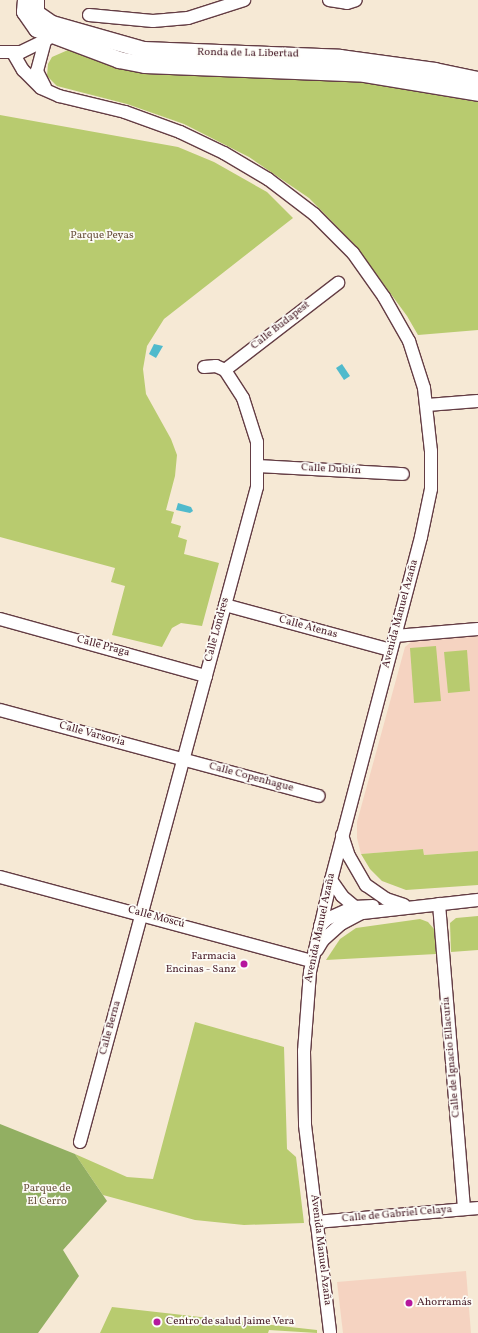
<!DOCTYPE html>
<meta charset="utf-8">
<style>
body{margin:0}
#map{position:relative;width:478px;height:1333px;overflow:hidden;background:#f6e9d5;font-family:Vollkorn,serif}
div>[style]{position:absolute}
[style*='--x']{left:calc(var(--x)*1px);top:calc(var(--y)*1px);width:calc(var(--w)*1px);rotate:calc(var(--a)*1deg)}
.built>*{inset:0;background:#f5d3c1}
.green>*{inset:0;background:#b8cb6f}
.forest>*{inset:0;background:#92af62}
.water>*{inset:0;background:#50bacc}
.roads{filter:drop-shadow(1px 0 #643d44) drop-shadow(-1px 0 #643d44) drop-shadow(0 1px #643d44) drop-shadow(0 -1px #643d44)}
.minor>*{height:12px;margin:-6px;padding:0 6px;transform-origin:6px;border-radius:6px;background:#fff}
.major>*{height:16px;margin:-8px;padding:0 8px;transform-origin:8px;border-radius:8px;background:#fff}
.dots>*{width:11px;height:11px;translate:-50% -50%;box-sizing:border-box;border:2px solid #fdfcf7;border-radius:50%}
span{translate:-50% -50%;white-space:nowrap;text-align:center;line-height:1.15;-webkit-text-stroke:3.5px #fdfcf7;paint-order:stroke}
.street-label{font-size:11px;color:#4a1f2b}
.park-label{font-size:11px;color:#6b533f}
.poi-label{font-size:11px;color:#4a1f2b}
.right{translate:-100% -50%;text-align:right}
.left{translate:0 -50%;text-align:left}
</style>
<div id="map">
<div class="built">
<i style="clip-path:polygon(478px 636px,478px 851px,424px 855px,423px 849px,361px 854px,357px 838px,357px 822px,405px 647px,411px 642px)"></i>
<i style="clip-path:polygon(466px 1271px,471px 1333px,343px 1333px,337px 1282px)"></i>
</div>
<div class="green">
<i style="clip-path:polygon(68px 50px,111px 66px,151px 74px,244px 75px,353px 81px,478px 102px,478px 330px,418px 335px,407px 316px,355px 245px,309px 198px,249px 157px,184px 124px,127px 104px,57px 86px,47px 76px,48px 64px,52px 57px)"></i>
<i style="clip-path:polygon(0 115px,178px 147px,214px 162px,267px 192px,293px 218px,164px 319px,147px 346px,143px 369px,146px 394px,171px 439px,177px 455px,175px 476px,166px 510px,174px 512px,171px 523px,181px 526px,178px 537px,187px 540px,184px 554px,219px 563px,202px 626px,181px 623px,172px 628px,162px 647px,112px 635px,125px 586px,111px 582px,115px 568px,0 537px)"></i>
<i style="clip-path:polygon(436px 646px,441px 701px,414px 703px,410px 648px)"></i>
<i style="clip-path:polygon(467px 650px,470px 691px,448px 693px,444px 652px)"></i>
<i style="clip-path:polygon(423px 849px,424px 855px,478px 851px,478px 885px,406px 890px,382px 881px,370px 869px,361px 854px)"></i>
<i style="clip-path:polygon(478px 916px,478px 950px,451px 952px,450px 923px,456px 918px)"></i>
<i style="clip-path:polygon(420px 919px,428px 922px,434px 929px,436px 954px,326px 960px,340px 939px,356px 928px)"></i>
<i style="clip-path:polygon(195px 1022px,284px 1047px,287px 1149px,296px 1157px,304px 1223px,244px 1225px,195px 1220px,103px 1195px,75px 1154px,127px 1177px,153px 1179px)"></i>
<i style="clip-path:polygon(112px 1307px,317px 1330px,317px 1333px,269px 1330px,268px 1333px,100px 1333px)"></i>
</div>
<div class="forest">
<i style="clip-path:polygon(0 1124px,75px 1154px,107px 1201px,63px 1250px,79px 1276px,38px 1333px,0 1333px)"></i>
</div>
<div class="water">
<i style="clip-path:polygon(154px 344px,163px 346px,156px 358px,149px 354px)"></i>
<i style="clip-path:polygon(342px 364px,350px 376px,344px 380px,336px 368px)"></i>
<i style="clip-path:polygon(178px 503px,191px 507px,193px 511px,190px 513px,176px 510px)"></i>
</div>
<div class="roads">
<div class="minor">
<i style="--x:329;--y:0;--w:18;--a:9"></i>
<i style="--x:347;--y:3;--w:9;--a:-18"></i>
<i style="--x:89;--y:15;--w:64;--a:5.4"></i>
<i style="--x:153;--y:21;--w:35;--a:-5"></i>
<i style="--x:188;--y:18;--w:59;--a:-17.8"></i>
<i style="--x:0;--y:52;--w:21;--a:0"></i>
<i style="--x:21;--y:52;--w:30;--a:-26"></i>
<i style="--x:13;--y:53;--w:20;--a:60"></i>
<i style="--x:23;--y:70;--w:25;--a:45"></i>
<i style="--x:41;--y:88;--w:20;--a:24"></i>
<i style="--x:59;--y:96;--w:68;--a:13.6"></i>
<i style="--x:125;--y:112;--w:59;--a:20"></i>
<i style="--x:180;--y:132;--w:49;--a:25.5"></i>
<i style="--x:224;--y:153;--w:51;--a:30.6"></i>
<i style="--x:268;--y:179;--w:58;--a:37.3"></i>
<i style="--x:314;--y:214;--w:55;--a:45"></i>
<i style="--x:353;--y:253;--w:54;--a:54.8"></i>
<i style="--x:384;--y:297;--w:51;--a:60.4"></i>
<i style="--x:409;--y:341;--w:49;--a:72.3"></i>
<i style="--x:424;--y:388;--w:63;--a:83.7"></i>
<i style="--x:431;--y:451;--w:38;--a:90"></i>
<i style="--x:431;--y:489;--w:49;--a:101.8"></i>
<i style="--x:421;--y:537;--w:355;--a:104.7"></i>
<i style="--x:331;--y:880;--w:94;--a:102.9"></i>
<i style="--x:310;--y:972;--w:79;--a:94.3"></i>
<i style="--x:304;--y:1051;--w:74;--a:89.2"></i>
<i style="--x:305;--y:1125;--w:209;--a:83.1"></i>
<i style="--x:45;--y:87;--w:18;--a:-117"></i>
<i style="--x:37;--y:71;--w:31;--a:-75"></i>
<i style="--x:225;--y:370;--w:143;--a:-37.6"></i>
<i style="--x:427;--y:405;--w:51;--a:-4.5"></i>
<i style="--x:259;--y:466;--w:144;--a:3.2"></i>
<i style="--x:225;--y:605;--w:172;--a:15.2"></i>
<i style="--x:0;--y:619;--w:214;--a:15.5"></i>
<i style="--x:395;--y:636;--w:83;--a:-4.8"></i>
<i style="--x:0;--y:710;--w:330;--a:15.1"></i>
<i style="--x:342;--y:835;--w:22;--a:72"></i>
<i style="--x:349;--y:856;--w:34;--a:60"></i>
<i style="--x:366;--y:885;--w:24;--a:35"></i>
<i style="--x:386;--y:899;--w:19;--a:18"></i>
<i style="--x:0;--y:877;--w:323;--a:15.1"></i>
<i style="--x:331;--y:880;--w:19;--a:55"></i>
<i style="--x:342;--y:896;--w:23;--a:40"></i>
<i style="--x:439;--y:904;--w:306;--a:85.3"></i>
<i style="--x:320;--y:926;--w:10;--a:-45"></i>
<i style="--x:327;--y:919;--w:30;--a:-24"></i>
<i style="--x:354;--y:907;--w:19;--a:-3"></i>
<i style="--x:317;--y:950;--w:12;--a:-59"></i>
<i style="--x:323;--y:940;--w:24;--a:-42"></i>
<i style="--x:341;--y:924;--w:24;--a:-28"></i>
<i style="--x:362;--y:913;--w:117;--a:-6.4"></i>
<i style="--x:80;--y:1142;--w:678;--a:-74.88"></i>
<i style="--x:257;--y:487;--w:45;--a:-90"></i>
<i style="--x:257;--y:442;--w:46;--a:-107.7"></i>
<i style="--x:243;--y:398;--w:33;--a:-123"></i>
<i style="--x:225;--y:370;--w:10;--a:-156"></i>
<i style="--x:216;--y:366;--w:12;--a:175"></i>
<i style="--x:316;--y:1222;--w:163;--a:-4.9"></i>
</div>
<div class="major">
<i style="--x:26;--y:0;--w:12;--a:95"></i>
<i style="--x:25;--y:12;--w:21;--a:55"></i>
<i style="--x:37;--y:29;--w:88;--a:20.7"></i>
<i style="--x:119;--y:60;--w:26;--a:11"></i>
<i style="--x:145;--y:65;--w:220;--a:2.3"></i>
<i style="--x:365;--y:74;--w:115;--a:9.5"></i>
<i style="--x:36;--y:0;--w:13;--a:90"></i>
<i style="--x:36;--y:13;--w:19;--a:35"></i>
<i style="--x:52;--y:24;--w:96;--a:15.8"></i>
<i style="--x:144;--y:50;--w:196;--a:2.3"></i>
<i style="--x:340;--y:58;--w:96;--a:7.8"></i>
<i style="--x:435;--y:71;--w:44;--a:11.8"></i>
</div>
</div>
<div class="dots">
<i style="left:244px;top:964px;background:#b5179e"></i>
<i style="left:409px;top:1303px;background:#b5179e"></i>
<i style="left:157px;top:1322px;background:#b5179e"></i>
</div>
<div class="street-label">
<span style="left:248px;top:54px;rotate:1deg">Ronda de La Libertad</span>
<span style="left:281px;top:326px;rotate:-38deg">Calle Budapest</span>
<span style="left:331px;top:470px;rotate:3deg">Calle Dublín</span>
<span style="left:401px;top:614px;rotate:-75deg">Avenida Manuel Azaña</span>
<span style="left:308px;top:628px;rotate:15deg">Calle Atenas</span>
<span style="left:218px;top:630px;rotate:-75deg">Calle Londres</span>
<span style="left:103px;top:647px;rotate:15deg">Calle Praga</span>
<span style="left:92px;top:735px;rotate:15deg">Calle Varsovia</span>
<span style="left:251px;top:778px;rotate:15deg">Calle Copenhague</span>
<span style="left:156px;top:918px;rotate:15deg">Calle Moscú</span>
<span style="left:321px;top:928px;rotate:-78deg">Avenida Manuel Azaña</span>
<span style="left:111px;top:1028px;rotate:-75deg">Calle Berna</span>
<span style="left:452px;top:1057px;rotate:-95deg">Calle de Ignacio Ellacuría</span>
<span style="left:397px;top:1215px;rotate:-5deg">Calle de Gabriel Celaya</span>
<span style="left:320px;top:1250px;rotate:83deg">Avenida Manuel Azaña</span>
</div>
<div class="park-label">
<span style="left:102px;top:236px">Parque Peyas</span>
<span style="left:47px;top:1196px">Parque de<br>El Cerro</span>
</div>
<div class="poi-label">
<span class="right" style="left:236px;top:964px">Farmacia<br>Encinas - Sanz</span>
<span class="left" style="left:417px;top:1303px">Ahorramás</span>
<span class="left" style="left:166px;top:1322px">Centro de salud Jaime Vera</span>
</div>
</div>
